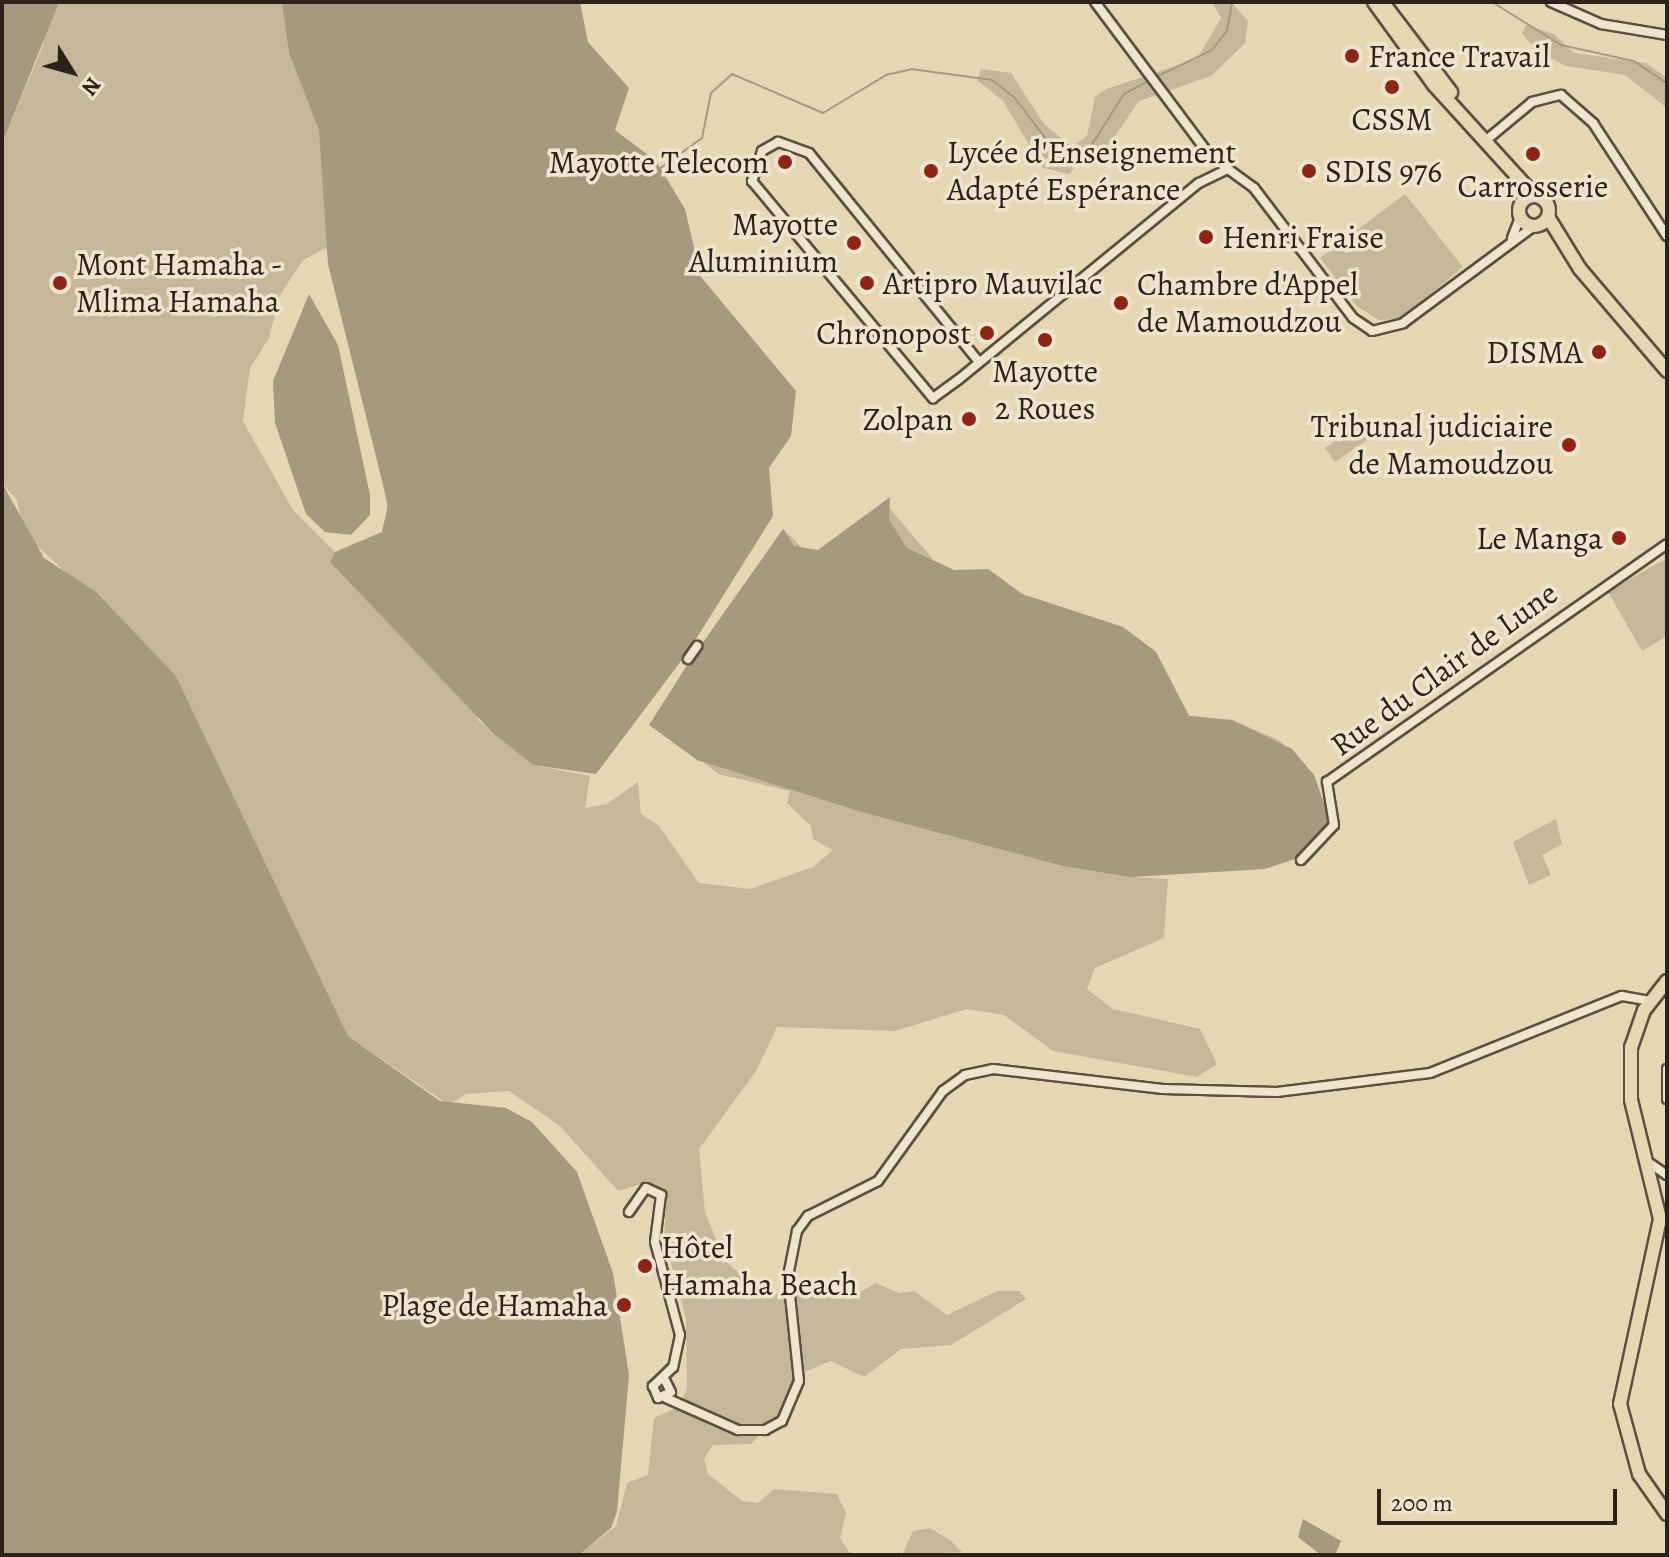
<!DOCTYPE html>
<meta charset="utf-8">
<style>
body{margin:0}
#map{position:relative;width:1669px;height:1557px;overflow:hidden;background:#e6d6b4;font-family:Alegreya,serif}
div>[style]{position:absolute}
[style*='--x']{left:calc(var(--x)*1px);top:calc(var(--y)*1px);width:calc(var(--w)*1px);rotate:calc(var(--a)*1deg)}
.green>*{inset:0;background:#c6b79a}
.water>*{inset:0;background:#a79980}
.stream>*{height:2px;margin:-1px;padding:0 1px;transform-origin:1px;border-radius:1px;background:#a79980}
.roads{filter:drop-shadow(2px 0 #5a4f40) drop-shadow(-2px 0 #5a4f40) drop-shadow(0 2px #5a4f40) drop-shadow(0 -2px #5a4f40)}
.street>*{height:8px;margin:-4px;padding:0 4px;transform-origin:4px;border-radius:4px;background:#efe4ce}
.primary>*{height:12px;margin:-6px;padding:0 6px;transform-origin:6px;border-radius:6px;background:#e6d6b4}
.primary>.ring{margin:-6px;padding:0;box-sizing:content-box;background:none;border:12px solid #e6d6b4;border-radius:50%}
.dots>*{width:22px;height:22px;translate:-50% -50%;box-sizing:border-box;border:4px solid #efe4ce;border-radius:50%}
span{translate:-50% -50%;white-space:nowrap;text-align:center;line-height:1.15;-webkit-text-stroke:7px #efe4ce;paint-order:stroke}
.poi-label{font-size:32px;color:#2c221a}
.left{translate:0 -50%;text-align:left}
.right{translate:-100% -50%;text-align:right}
.street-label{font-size:32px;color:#2c221a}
.frame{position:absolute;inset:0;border:4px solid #2c221a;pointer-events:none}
.north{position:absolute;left:32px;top:32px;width:80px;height:80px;-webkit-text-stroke:6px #efe4ce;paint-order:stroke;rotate:127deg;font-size:22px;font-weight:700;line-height:32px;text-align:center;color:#2c221a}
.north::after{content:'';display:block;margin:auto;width:28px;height:36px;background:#2c221a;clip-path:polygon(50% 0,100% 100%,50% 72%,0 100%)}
.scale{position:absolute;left:1377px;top:1489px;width:240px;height:36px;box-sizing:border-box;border:4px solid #2c221a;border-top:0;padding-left:10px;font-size:24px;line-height:28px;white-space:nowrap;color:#2c221a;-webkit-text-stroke:6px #efe4ce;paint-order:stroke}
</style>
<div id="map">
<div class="green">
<i style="clip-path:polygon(evenodd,2px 2px,388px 2px,478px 720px,533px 765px,590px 776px,585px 808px,607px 804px,638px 782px,641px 814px,659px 826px,699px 883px,750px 889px,813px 867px,833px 850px,813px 839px,811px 826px,787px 803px,790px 791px,718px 774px,654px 724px,783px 529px,812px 557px,887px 505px,947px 576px,983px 581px,988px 569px,1022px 594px,1123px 627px,1156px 652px,1189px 716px,1232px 720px,1279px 740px,1314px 775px,1330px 821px,1315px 843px,1131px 877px,1168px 879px,1164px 938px,1095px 968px,1087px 989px,1113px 1009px,1200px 1029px,1217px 1064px,1197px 1077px,1053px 1051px,1004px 1015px,967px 1009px,895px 1031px,777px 1027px,756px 1071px,699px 1149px,705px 1212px,725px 1261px,763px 1293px,850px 1298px,876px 1283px,899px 1293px,914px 1291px,947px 1315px,997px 1291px,1019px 1291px,1026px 1299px,951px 1345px,901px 1349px,864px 1377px,831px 1361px,797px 1375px,782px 1411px,751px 1444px,713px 1445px,704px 1459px,708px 1474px,742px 1501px,758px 1503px,774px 1489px,837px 1494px,846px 1513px,840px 1538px,851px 1555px,579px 1555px,616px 1526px,627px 1483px,648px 1475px,654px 1418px,680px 1406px,687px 1388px,686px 1318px,664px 1237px,667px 1194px,647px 1182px,618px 1191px,560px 1126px,509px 1091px,466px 1094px,449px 1105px,348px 1036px,176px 676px,24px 533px,17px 500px,2px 483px,2px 144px,44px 43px,2px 2px,326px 248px,376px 438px,389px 519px,382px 532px,335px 552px,293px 510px,243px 421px,250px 368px,269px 338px,280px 295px,303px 260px,326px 248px)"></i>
<i style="clip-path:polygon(1212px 2px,1231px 2px,1248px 21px,1245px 43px,1211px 76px,1139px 101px,1106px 149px,1090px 150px,1069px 174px,1043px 168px,1003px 101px,977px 80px,981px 69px,1011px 73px,1044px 124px,1072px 147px,1087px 136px,1095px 97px,1106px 89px,1197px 59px,1221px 18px)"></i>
<i style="clip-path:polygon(1526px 25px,1554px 34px,1574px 53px,1646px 63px,1667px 78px,1667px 108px,1625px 75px,1566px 66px,1537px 51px,1522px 33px)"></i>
<i style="clip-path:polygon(1405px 194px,1463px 267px,1400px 319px,1379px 320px,1357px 306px,1320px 258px)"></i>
<i style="clip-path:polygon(1357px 426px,1367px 440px,1335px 462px,1325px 448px)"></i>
<i style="clip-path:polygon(1667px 558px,1667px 636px,1642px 651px,1608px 592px)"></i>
<i style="clip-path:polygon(1556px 819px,1562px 844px,1542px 855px,1551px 875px,1529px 885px,1513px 842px)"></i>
<i style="clip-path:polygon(930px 1528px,950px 1540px,962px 1552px,902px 1555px,913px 1531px)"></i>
</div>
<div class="water">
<i style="clip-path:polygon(2px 2px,59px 2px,2px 144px)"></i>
<i style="clip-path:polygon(282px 2px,580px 2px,588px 42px,629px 88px,615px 130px,656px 161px,685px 209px,701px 277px,796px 391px,791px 436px,769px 468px,773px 516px,691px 647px,699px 648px,783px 529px,794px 546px,818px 550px,890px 497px,889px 520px,907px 548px,954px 570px,988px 569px,1022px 594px,1123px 627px,1156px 652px,1189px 716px,1232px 720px,1292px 749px,1314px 775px,1330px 821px,1315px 843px,1301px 857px,1265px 869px,1131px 877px,1063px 866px,862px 812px,697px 760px,649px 725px,689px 662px,687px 653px,596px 774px,533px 765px,493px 733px,330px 562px,335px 552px,382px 532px,388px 505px,328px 264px,319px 130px,289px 53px)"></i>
<i style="clip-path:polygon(309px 294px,338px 345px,370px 495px,370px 515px,351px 535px,325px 532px,306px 514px,275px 423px,273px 381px)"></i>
<i style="clip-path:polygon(2px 483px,44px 558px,95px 591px,176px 676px,348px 1036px,440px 1101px,506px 1108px,532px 1122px,577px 1172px,613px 1273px,629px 1375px,617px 1512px,611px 1528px,579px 1555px,2px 1555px)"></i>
<i style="clip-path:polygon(1303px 1519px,1341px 1541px,1335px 1555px,1321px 1555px,1298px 1537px)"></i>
</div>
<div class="stream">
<i style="--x:1492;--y:2;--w:81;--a:31.9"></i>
<i style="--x:1561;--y:45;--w:75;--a:12.4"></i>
<i style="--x:1634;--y:61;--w:40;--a:34"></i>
<i style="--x:1154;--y:78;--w:64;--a:-25.8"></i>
<i style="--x:1212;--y:50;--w:24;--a:-52"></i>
<i style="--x:1227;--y:31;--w:29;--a:-80"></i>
<i style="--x:659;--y:169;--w:53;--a:-35.8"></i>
<i style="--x:702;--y:138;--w:46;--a:-78.7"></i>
<i style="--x:711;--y:93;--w:28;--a:-42"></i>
<i style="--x:732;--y:74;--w:99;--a:23.2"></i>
<i style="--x:823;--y:113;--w:74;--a:-31.1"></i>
<i style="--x:886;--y:75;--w:26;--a:-13"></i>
<i style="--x:911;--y:69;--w:82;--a:7.7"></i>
<i style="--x:992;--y:80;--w:28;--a:38"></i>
<i style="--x:1014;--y:97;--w:74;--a:52.7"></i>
<i style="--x:1059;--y:156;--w:22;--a:24"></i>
<i style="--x:1079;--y:165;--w:84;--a:-57.6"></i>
<i style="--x:1124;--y:94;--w:27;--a:-28"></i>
</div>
<div class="roads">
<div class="street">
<i style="--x:1095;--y:2;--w:189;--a:53.2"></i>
<i style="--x:1208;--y:153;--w:26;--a:39"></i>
<i style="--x:1551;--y:2;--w:55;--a:23.7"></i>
<i style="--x:1601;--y:24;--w:67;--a:9.5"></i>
<i style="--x:1484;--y:142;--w:62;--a:-39.8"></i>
<i style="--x:1532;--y:102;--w:30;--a:-14"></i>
<i style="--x:1561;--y:95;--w:43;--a:41.2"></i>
<i style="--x:1593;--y:123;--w:135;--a:56.8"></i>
<i style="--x:1512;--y:238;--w:22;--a:-69"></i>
<i style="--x:979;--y:362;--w:269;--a:-129.1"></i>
<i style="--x:809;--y:153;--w:33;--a:-160"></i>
<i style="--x:778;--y:142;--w:18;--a:151"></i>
<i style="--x:762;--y:151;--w:32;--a:108"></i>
<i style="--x:752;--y:181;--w:283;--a:50.2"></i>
<i style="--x:933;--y:398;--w:31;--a:-36"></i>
<i style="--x:958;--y:380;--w:311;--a:-39.3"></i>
<i style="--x:1199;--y:183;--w:32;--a:-26"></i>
<i style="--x:1228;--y:169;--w:32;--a:36"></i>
<i style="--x:1254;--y:188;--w:163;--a:52.7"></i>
<i style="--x:1353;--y:318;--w:23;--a:34"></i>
<i style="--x:1372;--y:331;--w:32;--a:-14"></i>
<i style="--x:1403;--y:323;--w:163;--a:-36.5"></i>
<i style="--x:688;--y:659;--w:16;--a:-55"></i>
<i style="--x:1301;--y:860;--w:48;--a:-46.7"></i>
<i style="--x:1334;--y:825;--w:44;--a:-99.2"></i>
<i style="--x:1327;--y:782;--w:415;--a:-35"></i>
<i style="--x:1667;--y:1069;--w:30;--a:90"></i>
<i style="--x:1651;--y:1164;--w:19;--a:35"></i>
<i style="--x:629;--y:1212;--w:29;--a:-55"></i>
<i style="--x:646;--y:1188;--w:17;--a:25"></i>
<i style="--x:661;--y:1195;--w:47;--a:97.3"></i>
<i style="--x:655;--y:1242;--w:96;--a:75"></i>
<i style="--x:680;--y:1335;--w:33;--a:102"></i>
<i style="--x:673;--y:1367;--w:28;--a:136"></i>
<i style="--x:653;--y:1386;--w:13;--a:67"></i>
<i style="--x:658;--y:1398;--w:14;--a:-25"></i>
<i style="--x:671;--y:1392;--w:13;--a:-117"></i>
<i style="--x:666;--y:1398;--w:79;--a:24"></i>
<i style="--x:738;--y:1430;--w:27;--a:0"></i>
<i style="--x:765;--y:1430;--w:19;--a:-28"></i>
<i style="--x:782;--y:1421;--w:43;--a:-67"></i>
<i style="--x:799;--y:1381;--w:106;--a:-96"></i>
<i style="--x:788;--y:1276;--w:46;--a:-78.7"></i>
<i style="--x:797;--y:1231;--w:19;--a:-54"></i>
<i style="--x:808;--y:1216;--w:78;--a:-26.6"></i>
<i style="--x:878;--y:1181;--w:111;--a:-54.2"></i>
<i style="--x:943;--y:1091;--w:27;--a:-36"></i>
<i style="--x:965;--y:1075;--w:29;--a:-12"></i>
<i style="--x:993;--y:1069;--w:171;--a:6.7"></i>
<i style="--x:1163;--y:1089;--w:114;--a:1.5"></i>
<i style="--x:1277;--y:1092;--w:154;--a:-7.1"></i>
<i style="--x:1430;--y:1073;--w:207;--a:-21.9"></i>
<i style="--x:1622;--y:996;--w:28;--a:10"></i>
</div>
<div class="primary">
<i style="--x:1374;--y:2;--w:102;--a:54.1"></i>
<i style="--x:1434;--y:85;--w:149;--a:47.7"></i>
<i style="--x:1387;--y:8;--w:106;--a:52.7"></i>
<i class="ring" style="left:1519px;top:196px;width:18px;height:18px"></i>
<i style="--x:1548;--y:217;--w:61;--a:58.4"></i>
<i style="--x:1580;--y:269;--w:134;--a:49.5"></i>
<i style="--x:1667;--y:981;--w:37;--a:128"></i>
<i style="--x:1644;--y:1010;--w:39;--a:109"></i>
<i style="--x:1631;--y:1047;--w:53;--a:90"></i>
<i style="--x:1631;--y:1100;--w:122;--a:76.3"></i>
<i style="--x:1660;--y:1219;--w:189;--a:102.2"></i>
<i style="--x:1620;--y:1404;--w:73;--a:74.8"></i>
<i style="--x:1639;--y:1474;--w:49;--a:55"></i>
</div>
</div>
<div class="dots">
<i style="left:1352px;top:56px;background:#8f2418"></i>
<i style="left:1392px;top:87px;background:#8f2418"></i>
<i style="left:1533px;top:154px;background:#8f2418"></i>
<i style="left:785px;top:162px;background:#8f2418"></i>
<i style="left:931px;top:171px;background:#8f2418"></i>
<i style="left:1309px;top:171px;background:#8f2418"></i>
<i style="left:1206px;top:237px;background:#8f2418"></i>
<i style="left:854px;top:243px;background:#8f2418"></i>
<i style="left:60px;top:283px;background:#8f2418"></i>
<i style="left:867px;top:283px;background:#8f2418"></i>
<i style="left:1121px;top:303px;background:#8f2418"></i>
<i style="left:987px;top:333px;background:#8f2418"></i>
<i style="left:1045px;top:340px;background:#8f2418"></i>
<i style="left:1599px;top:352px;background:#8f2418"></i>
<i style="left:969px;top:419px;background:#8f2418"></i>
<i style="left:1569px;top:445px;background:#8f2418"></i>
<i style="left:1619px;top:538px;background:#8f2418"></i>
<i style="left:645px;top:1266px;background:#8f2418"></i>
<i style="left:624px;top:1305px;background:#8f2418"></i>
</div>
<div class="poi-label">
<span class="left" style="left:1368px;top:56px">France Travail</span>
<span style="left:1392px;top:119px">CSSM</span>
<span class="left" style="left:947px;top:171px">Lycée d'Enseignement<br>Adapté Espérance</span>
<span class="right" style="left:769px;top:162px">Mayotte Telecom</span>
<span class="left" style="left:1325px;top:171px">SDIS 976</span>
<span style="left:1533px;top:186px">Carrosserie</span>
<span class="right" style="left:838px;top:243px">Mayotte<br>Aluminium</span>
<span class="left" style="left:1222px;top:237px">Henri Fraise</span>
<span class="left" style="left:76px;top:283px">Mont Hamaha -<br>Mlima Hamaha</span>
<span class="left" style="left:883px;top:283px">Artipro Mauvilac</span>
<span class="left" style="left:1137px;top:303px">Chambre d'Appel<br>de Mamoudzou</span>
<span class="right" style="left:971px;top:333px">Chronopost</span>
<span class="right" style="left:1583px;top:352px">DISMA</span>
<span style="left:1045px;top:390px">Mayotte<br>2 Roues</span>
<span class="right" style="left:953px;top:419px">Zolpan</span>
<span class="right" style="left:1553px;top:445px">Tribunal judiciaire<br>de Mamoudzou</span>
<span class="right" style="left:1603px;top:538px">Le Manga</span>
<span class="left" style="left:661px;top:1266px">Hôtel<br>Hamaha Beach</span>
<span class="right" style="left:608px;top:1305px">Plage de Hamaha</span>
</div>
<div class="street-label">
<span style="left:1444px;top:669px;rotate:-36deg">Rue du Clair de Lune</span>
</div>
<div class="frame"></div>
<div class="north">N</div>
<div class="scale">200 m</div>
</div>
